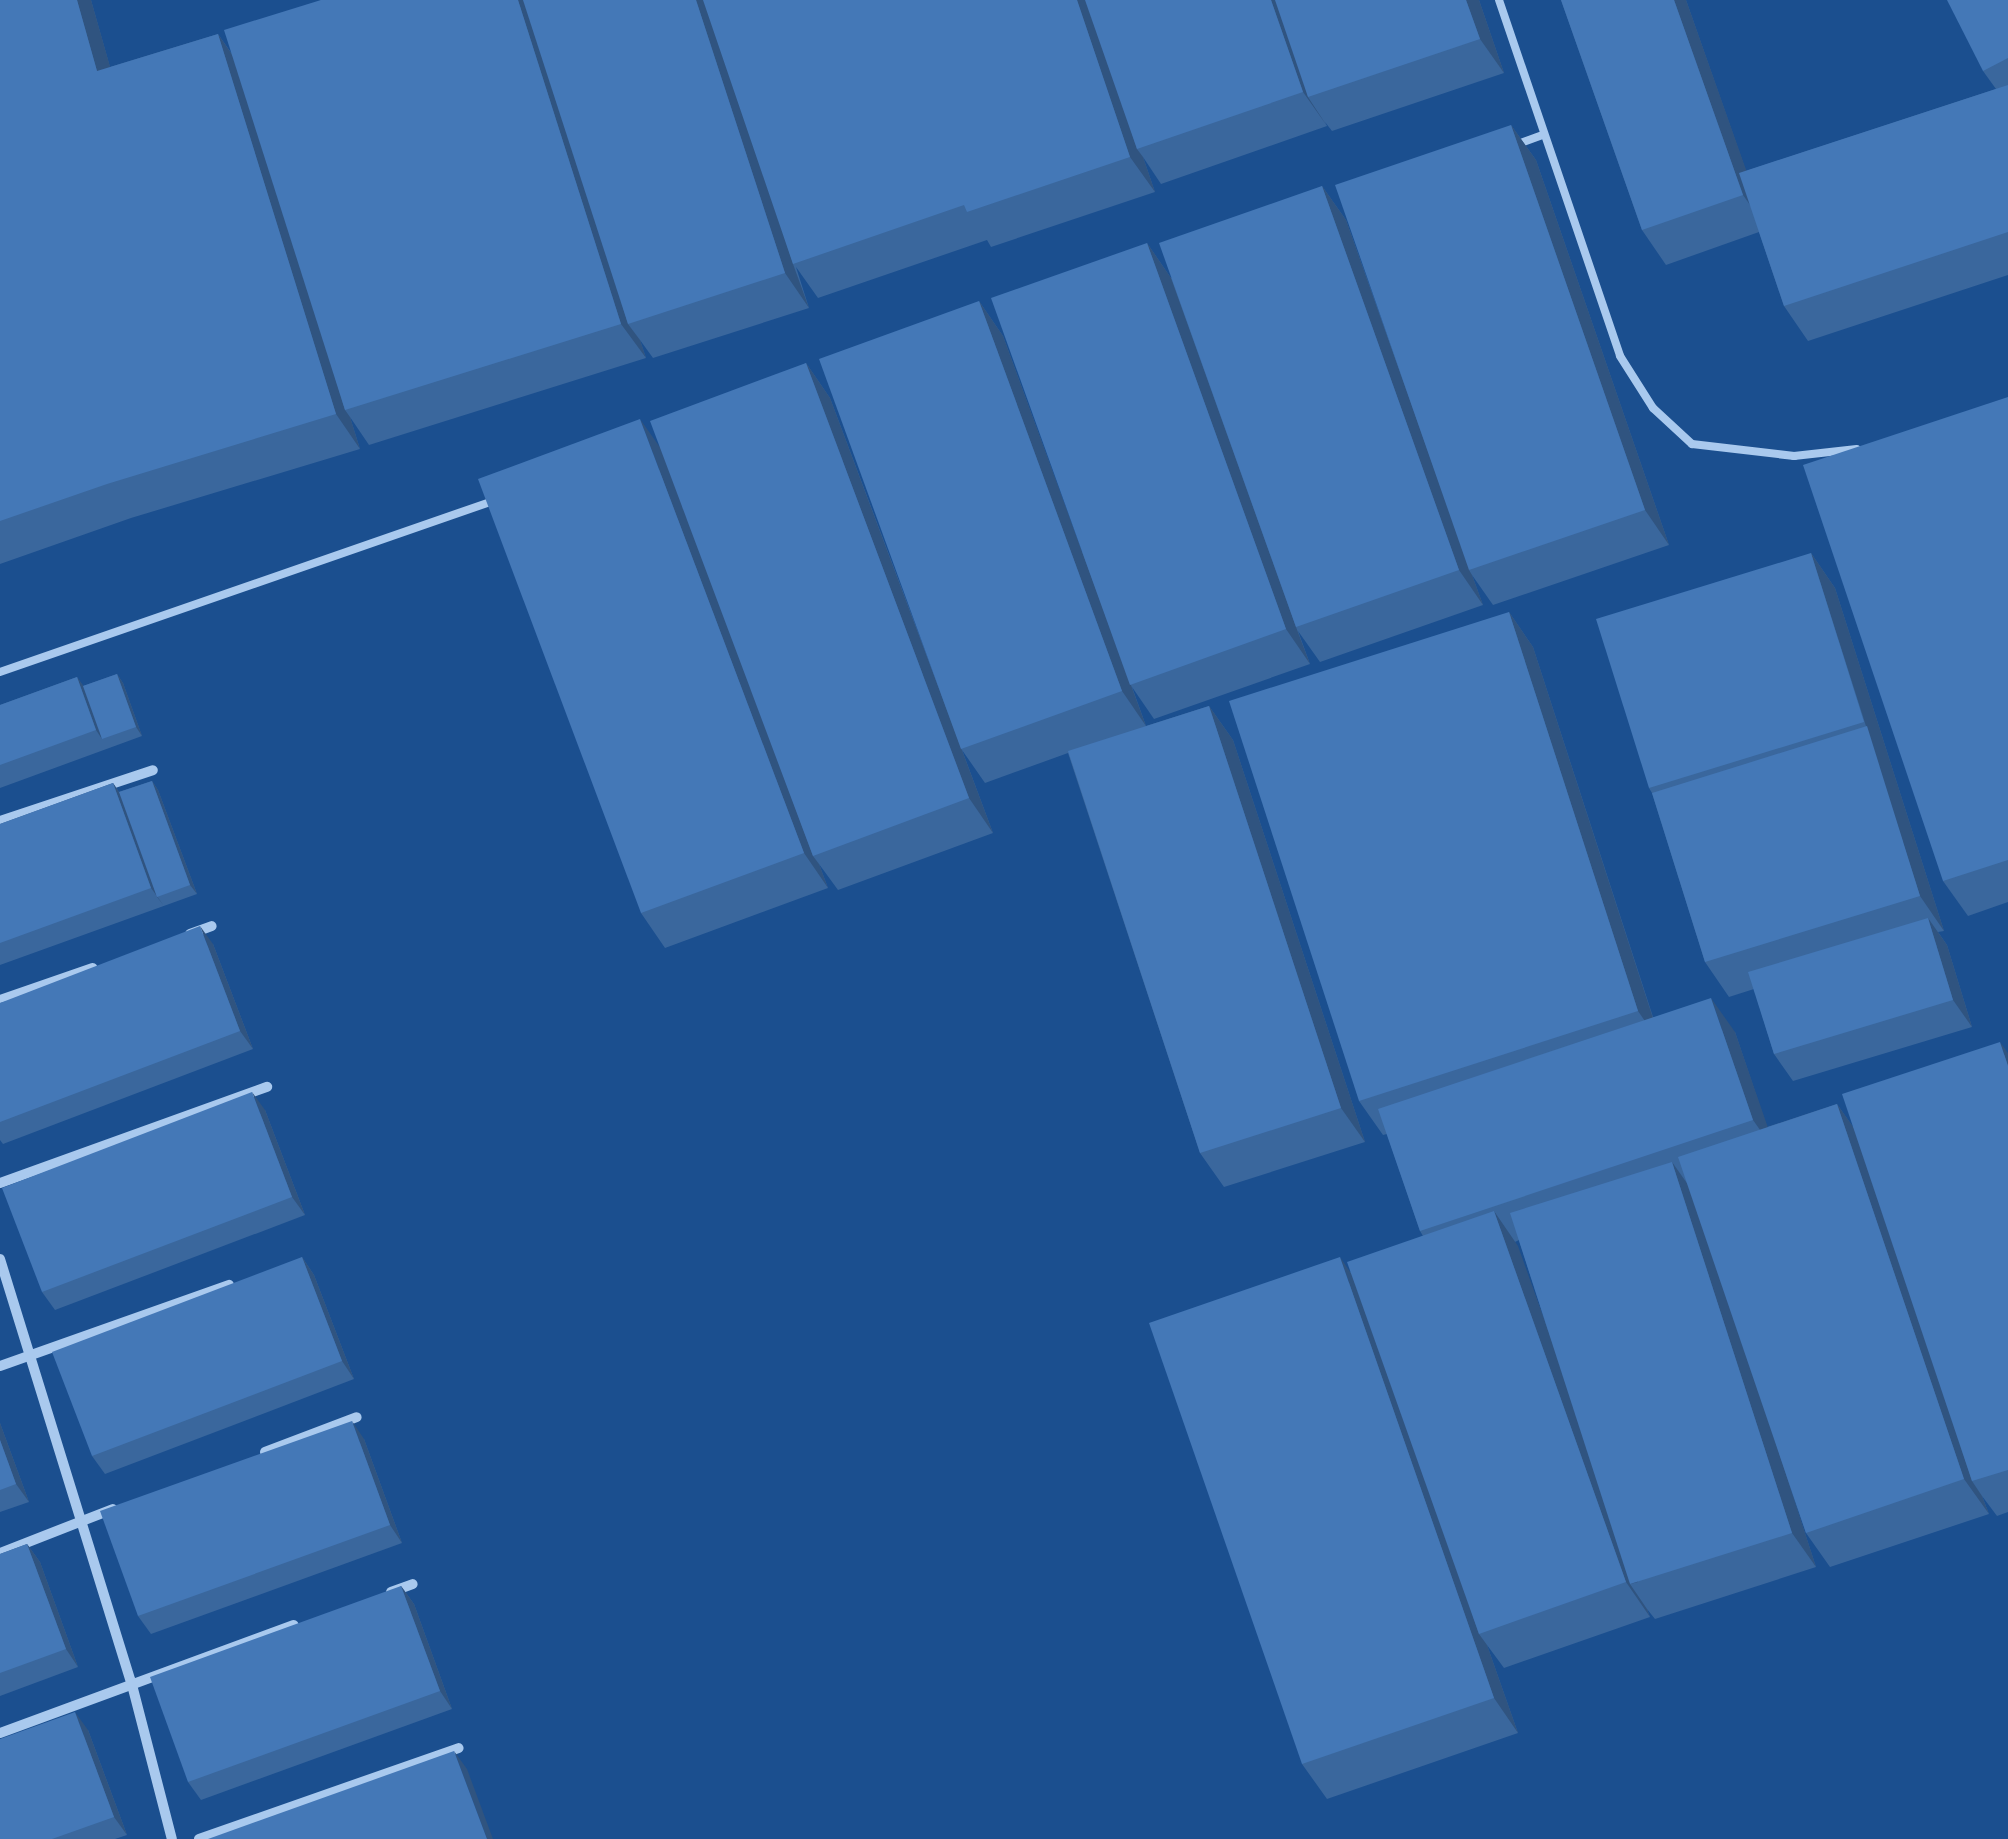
<!DOCTYPE html>
<style>
body{margin:0}
#map{position:relative;width:2008px;height:1839px;overflow:hidden;background:#1b4f8f;font-family:"Varela Round",sans-serif}
div>[style]{position:absolute}
[style*='--x']{left:calc(var(--x)*1px);top:calc(var(--y)*1px);width:calc(var(--w)*1px);rotate:calc(var(--a)*1deg)}
.service>*{height:8px;margin:-4px;padding:0 4px;transform-origin:4px;border-radius:4px;background:#a9c9ee}
.minor>*{height:10px;margin:-5px;padding:0 5px;transform-origin:5px;border-radius:5px;background:#a9c9ee}
.wall>*{inset:0;background:#3a679d}
.shaded-wall>*{inset:0;background:#305480}
.building>*{inset:0;background:#4478b7}
span{translate:-50% -50%;white-space:nowrap;text-align:center;line-height:1.15;-webkit-text-stroke:10px #1b4f8f;paint-order:stroke}
</style>
<div id="map">
<div class="service">
<i style="--x:1499;--y:0;--w:376;--a:71.2"></i>
<i style="--x:1620;--y:356;--w:62;--a:57.6"></i>
<i style="--x:1653;--y:408;--w:53;--a:42.7"></i>
<i style="--x:1692;--y:444;--w:103;--a:6.7"></i>
<i style="--x:1794;--y:456;--w:63;--a:-6.3"></i>
<i style="--x:1515;--y:145;--w:30;--a:-20"></i>
<i style="--x:0;--y:672;--w:525;--a:-19.13"></i>
</div>
<div class="minor">
<i style="--x:0;--y:821;--w:161;--a:-18.4"></i>
<i style="--x:190;--y:934;--w:23;--a:-20"></i>
<i style="--x:0;--y:1000;--w:98;--a:-19"></i>
<i style="--x:0;--y:1183;--w:284;--a:-19.8"></i>
<i style="--x:0;--y:1259;--w:442;--a:72.8"></i>
<i style="--x:131;--y:1681;--w:163;--a:75.5"></i>
<i style="--x:0;--y:1366;--w:243;--a:-19.5"></i>
<i style="--x:265;--y:1452;--w:98;--a:-20.8"></i>
<i style="--x:0;--y:1553;--w:121;--a:-21.3"></i>
<i style="--x:391;--y:1592;--w:23;--a:-20"></i>
<i style="--x:0;--y:1733;--w:313;--a:-20.2"></i>
<i style="--x:199;--y:1839;--w:275;--a:-19.3"></i>
</div>
<div class="wall">
<i style="clip-path:polygon(0 0,91px 0,110px 67px,218px 34px,232px 54px,321px 0,1479px 0,1504px 73px,1332px 131px,1325px 122px,1327px 126px,1161px 184px,1143px 157px,1155px 192px,991px 247px,987px 240px,818px 298px,796px 267px,809px 308px,653px 358px,640px 340px,646px 358px,369px 445px,350px 417px,360px 449px,131px 518px,0 564px)"></i>
<i style="clip-path:polygon(1561px 0,1686px 0,1746px 171px,1996px 89px,1983px 71px,2008px 0,2008px 275px,1808px 341px,1784px 306px,1759px 232px,1666px 265px,1642px 230px)"></i>
<i style="clip-path:polygon(1511px 125px,1536px 160px,1669px 545px,1493px 605px,1472px 575px,1483px 605px,1320px 662px,1298px 631px,1310px 664px,1154px 719px,1132px 687px,1146px 726px,1209px 706px,1233px 740px,1365px 1142px,1224px 1187px,1200px 1153px,1068px 753px,985px 783px,962px 750px,993px 833px,838px 890px,819px 864px,828px 888px,665px 948px,641px 913px,660px 447px,806px 363px,830px 398px,940px 690px,979px 301px,1003px 336px,1082px 552px,1147px 243px,1171px 278px,1322px 186px,1346px 220px,1401px 373px)"></i>
<i style="clip-path:polygon(2008px 397px,2008px 902px,1968px 916px,1943px 881px)"></i>
<i style="clip-path:polygon(1811px 553px,1835px 588px,1944px 931px,1938px 932px,1947px 945px,1972px 1027px,1793px 1081px,1774px 1054px,1754px 989px,1729px 997px,1705px 962px,1652px 793px,1649px 788px)"></i>
<i style="clip-path:polygon(evenodd,1509px 612px,1533px 647px,1653px 1017px,1735px 1032px,1767px 1127px,1837px 1104px,1853px 1127px,2008px 1053px,2008px 1512px,1997px 1516px,1982px 1496px,1989px 1514px,1830px 1567px,1806px 1533px,1788px 1481px,1816px 1567px,1655px 1619px,1647px 1609px,1650px 1617px,1504px 1668px,1487px 1645px,1518px 1733px,1327px 1799px,1302px 1764px,1350px 1272px,1423px 1236px,1420px 1231px,1387px 1134px,1383px 1135px,1359px 1101px,1509px 612px,1519px 1240px,1546px 1324px,1515px 1242px,1519px 1240px)"></i>
<i style="clip-path:polygon(117px 674px,123px 683px,142px 736px,0 788px,0 705px,77px 677px,83px 686px)"></i>
<i style="clip-path:polygon(152px 781px,158px 790px,197px 894px,0 965px,0 824px,113px 783px,119px 792px)"></i>
<i style="clip-path:polygon(213px 944px,253px 1049px,3px 1144px,0 1140px,0 1003px)"></i>
<i style="clip-path:polygon(265px 1110px,305px 1215px,55px 1310px,42px 1292px)"></i>
<i style="clip-path:polygon(302px 1257px,314px 1275px,354px 1379px,105px 1474px,92px 1456px)"></i>
<i style="clip-path:polygon(0 1423px,29px 1502px,0 1512px)"></i>
<i style="clip-path:polygon(364px 1439px,402px 1543px,151px 1634px,138px 1616px)"></i>
<i style="clip-path:polygon(27px 1544px,40px 1562px,78px 1667px,0 1696px,0 1554px)"></i>
<i style="clip-path:polygon(401px 1586px,414px 1604px,452px 1709px,201px 1800px,188px 1782px)"></i>
<i style="clip-path:polygon(88px 1730px,127px 1835px,115px 1839px,0 1839px)"></i>
</div>
<div class="shaded-wall">
<i style="clip-path:polygon(77px 0,91px 0,121px 105px,97px 71px)"></i>
<i style="clip-path:polygon(518px 0,531px 0,628px 324px,640px 340px,646px 358px,621px 324px)"></i>
<i style="clip-path:polygon(696px 0,709px 0,793px 264px,809px 308px,785px 273px)"></i>
<i style="clip-path:polygon(1077px 0,1089px 0,1137px 149px,1143px 157px,1155px 192px,1130px 157px)"></i>
<i style="clip-path:polygon(1271px 0,1283px 0,1308px 97px,1327px 126px,1303px 92px)"></i>
<i style="clip-path:polygon(1466px 0,1479px 0,1504px 73px,1480px 39px)"></i>
<i style="clip-path:polygon(1674px 0,1686px 0,1767px 229px,1743px 195px)"></i>
<i style="clip-path:polygon(218px 34px,242px 69px,345px 410px,350px 417px,360px 449px,336px 414px)"></i>
<i style="clip-path:polygon(1511px 125px,1536px 160px,1669px 545px,1645px 510px)"></i>
<i style="clip-path:polygon(1322px 186px,1346px 220px,1470px 570px,1469px 570px,1472px 575px,1483px 605px,1459px 570px)"></i>
<i style="clip-path:polygon(1147px 243px,1171px 278px,1296px 627px,1310px 664px,1286px 629px)"></i>
<i style="clip-path:polygon(979px 301px,1003px 336px,1146px 726px,1122px 691px)"></i>
<i style="clip-path:polygon(806px 363px,830px 398px,993px 833px,969px 798px)"></i>
<i style="clip-path:polygon(640px 419px,664px 453px,813px 856px,819px 864px,828px 888px,804px 853px)"></i>
<i style="clip-path:polygon(1811px 553px,1835px 588px,1944px 931px,1920px 896px)"></i>
<i style="clip-path:polygon(1509px 612px,1533px 647px,1662px 1046px,1638px 1011px)"></i>
<i style="clip-path:polygon(117px 674px,123px 683px,142px 736px,136px 727px)"></i>
<i style="clip-path:polygon(77px 677px,90px 695px,102px 739px,96px 730px)"></i>
<i style="clip-path:polygon(1209px 706px,1233px 740px,1365px 1142px,1341px 1108px)"></i>
<i style="clip-path:polygon(152px 781px,158px 790px,197px 894px,190px 885px)"></i>
<i style="clip-path:polygon(113px 783px,125px 801px,157px 897px,164px 906px,151px 888px)"></i>
<i style="clip-path:polygon(1928px 918px,1947px 945px,1972px 1027px,1953px 1000px)"></i>
<i style="clip-path:polygon(200px 926px,213px 944px,253px 1049px,240px 1031px)"></i>
<i style="clip-path:polygon(1711px 998px,1735px 1032px,1777px 1154px,1753px 1120px)"></i>
<i style="clip-path:polygon(2000px 1042px,2008px 1053px,2008px 1066px)"></i>
<i style="clip-path:polygon(252px 1092px,265px 1110px,305px 1215px,292px 1197px)"></i>
<i style="clip-path:polygon(1837px 1104px,1861px 1138px,1972px 1481px,1982px 1496px,1989px 1514px,1964px 1479px)"></i>
<i style="clip-path:polygon(1672px 1162px,1696px 1196px,1816px 1567px,1792px 1533px)"></i>
<i style="clip-path:polygon(1494px 1211px,1518px 1246px,1638px 1582px,1630px 1584px,1647px 1609px,1650px 1617px,1626px 1582px)"></i>
<i style="clip-path:polygon(302px 1257px,314px 1275px,354px 1379px,342px 1361px)"></i>
<i style="clip-path:polygon(1340px 1257px,1364px 1292px,1479px 1634px,1487px 1645px,1518px 1733px,1494px 1698px)"></i>
<i style="clip-path:polygon(352px 1421px,364px 1439px,402px 1543px,390px 1525px)"></i>
<i style="clip-path:polygon(0 1423px,29px 1502px,16px 1484px,0 1440px)"></i>
<i style="clip-path:polygon(27px 1544px,40px 1562px,78px 1667px,66px 1649px)"></i>
<i style="clip-path:polygon(401px 1586px,414px 1604px,452px 1709px,440px 1691px)"></i>
<i style="clip-path:polygon(75px 1712px,88px 1730px,127px 1835px,114px 1817px)"></i>
<i style="clip-path:polygon(454px 1751px,467px 1769px,493px 1839px,487px 1839px)"></i>
</div>
<div class="building">
<i style="clip-path:polygon(0 0,77px 0,97px 71px,218px 34px,336px 414px,107px 484px,0 521px)"></i>
<i style="clip-path:polygon(321px 0,518px 0,621px 324px,345px 410px,224px 30px)"></i>
<i style="clip-path:polygon(523px 0,696px 0,785px 273px,628px 324px)"></i>
<i style="clip-path:polygon(703px 0,1077px 0,1130px 157px,967px 212px,964px 205px,793px 264px)"></i>
<i style="clip-path:polygon(1085px 0,1271px 0,1303px 92px,1137px 149px)"></i>
<i style="clip-path:polygon(1275px 0,1466px 0,1480px 39px,1308px 97px)"></i>
<i style="clip-path:polygon(1561px 0,1674px 0,1743px 195px,1642px 230px)"></i>
<i style="clip-path:polygon(1947px 0,2008px 0,2008px 58px,1983px 71px)"></i>
<i style="clip-path:polygon(2008px 85px,2008px 232px,1784px 306px,1739px 173px)"></i>
<i style="clip-path:polygon(1511px 125px,1645px 510px,1469px 570px,1335px 185px)"></i>
<i style="clip-path:polygon(1322px 186px,1459px 570px,1296px 627px,1159px 243px)"></i>
<i style="clip-path:polygon(1147px 243px,1286px 629px,1130px 685px,991px 298px)"></i>
<i style="clip-path:polygon(979px 301px,1122px 691px,961px 749px,819px 359px)"></i>
<i style="clip-path:polygon(806px 363px,969px 798px,813px 856px,650px 421px)"></i>
<i style="clip-path:polygon(2008px 397px,2008px 860px,1943px 881px,1803px 465px)"></i>
<i style="clip-path:polygon(640px 419px,804px 853px,641px 913px,478px 479px)"></i>
<i style="clip-path:polygon(1811px 553px,1864px 722px,1649px 788px,1596px 619px)"></i>
<i style="clip-path:polygon(1509px 612px,1638px 1011px,1359px 1101px,1229px 701px)"></i>
<i style="clip-path:polygon(117px 674px,136px 727px,102px 739px,83px 686px)"></i>
<i style="clip-path:polygon(77px 677px,96px 730px,0 765px,0 705px)"></i>
<i style="clip-path:polygon(1209px 706px,1341px 1108px,1200px 1153px,1068px 751px)"></i>
<i style="clip-path:polygon(1867px 726px,1920px 896px,1705px 962px,1652px 793px)"></i>
<i style="clip-path:polygon(152px 781px,190px 885px,157px 897px,119px 792px)"></i>
<i style="clip-path:polygon(113px 783px,151px 888px,0 943px,0 824px)"></i>
<i style="clip-path:polygon(1928px 918px,1953px 1000px,1774px 1054px,1748px 972px)"></i>
<i style="clip-path:polygon(200px 926px,240px 1031px,0 1122px,0 1003px)"></i>
<i style="clip-path:polygon(1711px 998px,1753px 1120px,1420px 1231px,1378px 1109px)"></i>
<i style="clip-path:polygon(2000px 1042px,2008px 1066px,2008px 1470px,1972px 1481px,1842px 1094px)"></i>
<i style="clip-path:polygon(252px 1092px,292px 1197px,42px 1292px,2px 1188px)"></i>
<i style="clip-path:polygon(1837px 1104px,1964px 1479px,1806px 1533px,1678px 1157px)"></i>
<i style="clip-path:polygon(1672px 1162px,1792px 1533px,1630px 1584px,1510px 1213px)"></i>
<i style="clip-path:polygon(1494px 1211px,1626px 1582px,1479px 1634px,1347px 1262px)"></i>
<i style="clip-path:polygon(302px 1257px,342px 1361px,92px 1456px,52px 1352px)"></i>
<i style="clip-path:polygon(1340px 1257px,1494px 1698px,1302px 1764px,1149px 1323px)"></i>
<i style="clip-path:polygon(352px 1421px,390px 1525px,138px 1616px,100px 1511px)"></i>
<i style="clip-path:polygon(0 1440px,16px 1484px,0 1490px)"></i>
<i style="clip-path:polygon(27px 1544px,66px 1649px,0 1673px,0 1554px)"></i>
<i style="clip-path:polygon(401px 1586px,440px 1691px,188px 1782px,150px 1677px)"></i>
<i style="clip-path:polygon(75px 1712px,114px 1817px,52px 1839px,0 1839px,0 1739px)"></i>
<i style="clip-path:polygon(454px 1751px,487px 1839px,208px 1839px)"></i>
</div>
</div>
